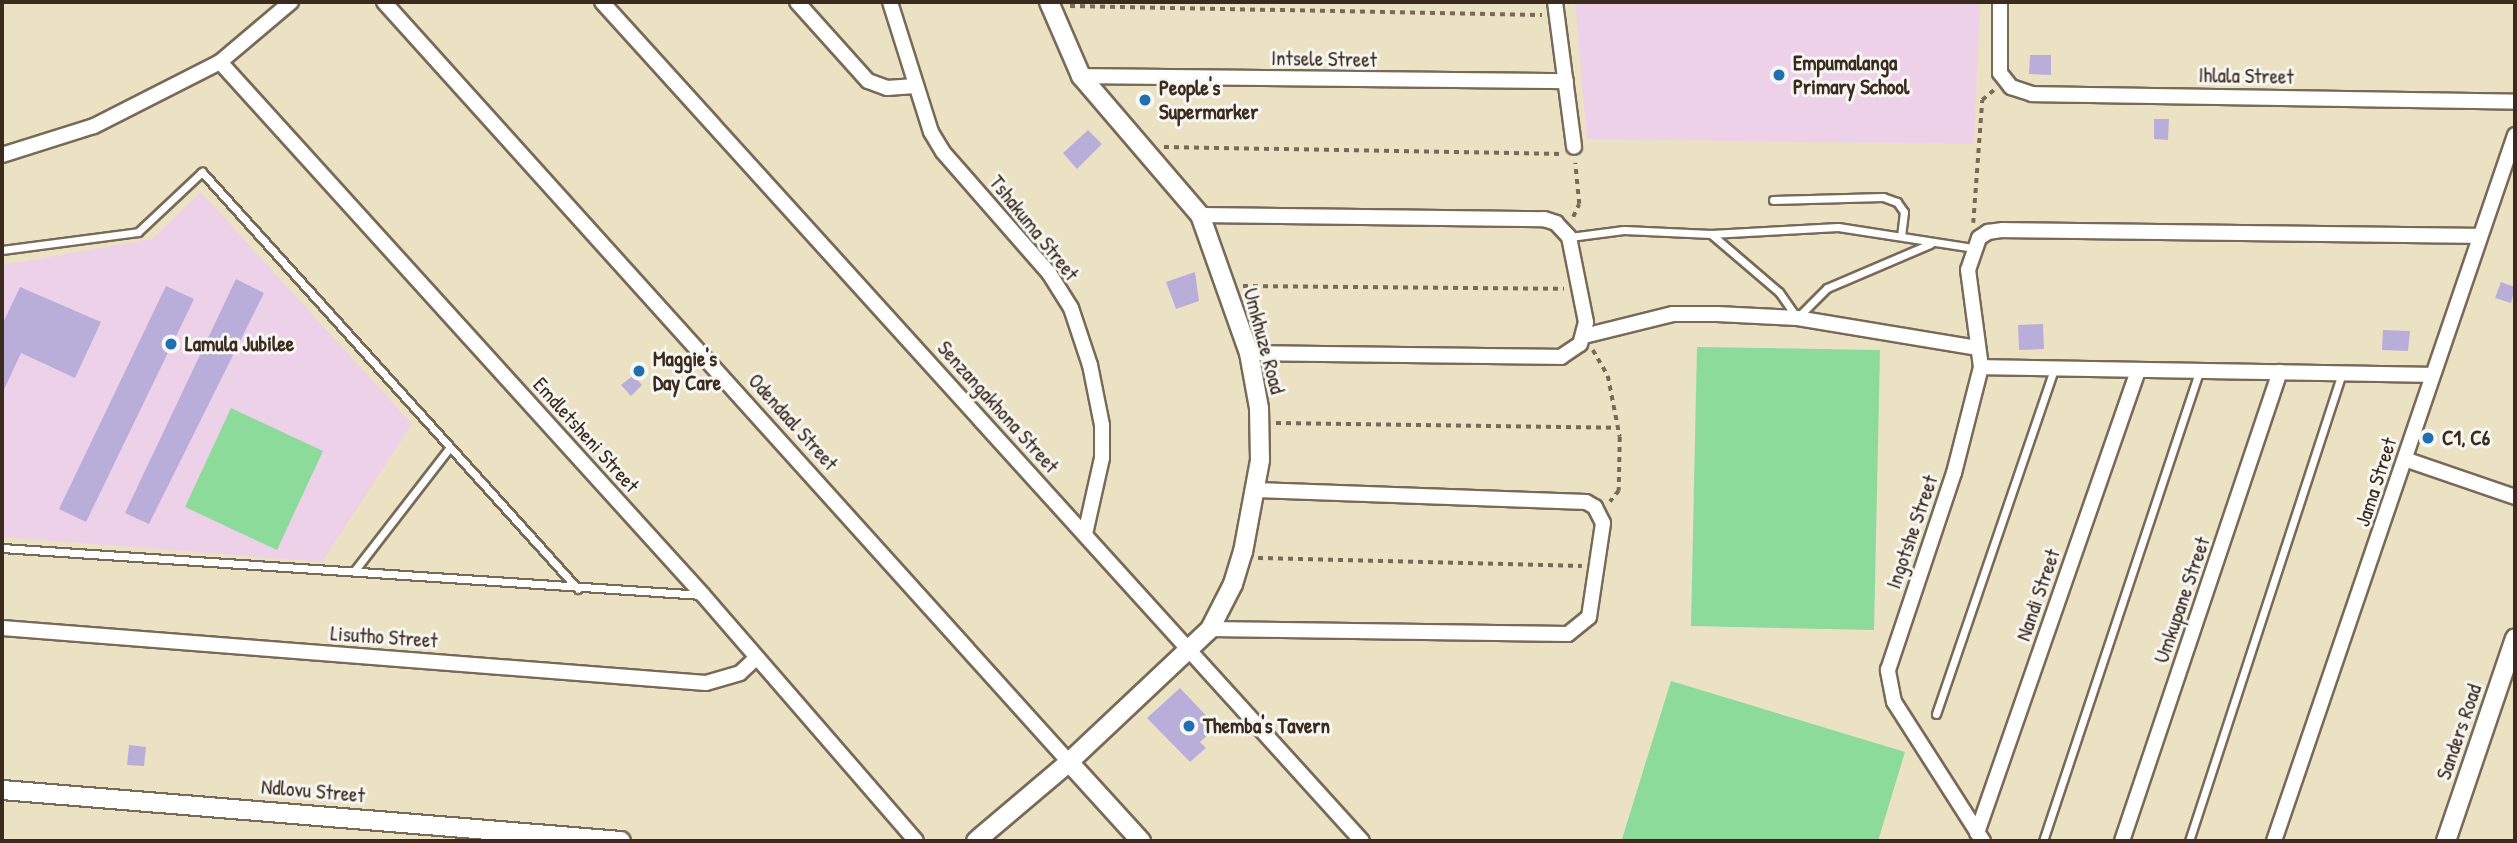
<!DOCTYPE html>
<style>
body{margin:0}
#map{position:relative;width:2517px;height:843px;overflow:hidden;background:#ebe2c3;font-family:"Patrick Hand",sans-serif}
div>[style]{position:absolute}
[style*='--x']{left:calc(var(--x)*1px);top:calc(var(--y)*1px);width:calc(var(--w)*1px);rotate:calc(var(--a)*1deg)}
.built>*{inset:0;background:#edd1e9}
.green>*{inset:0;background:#8cdb9a}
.building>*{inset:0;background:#b9aed9}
.path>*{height:3.5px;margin-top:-1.75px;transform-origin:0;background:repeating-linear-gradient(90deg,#796a58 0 5px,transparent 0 10px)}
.roads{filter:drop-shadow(2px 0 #796a58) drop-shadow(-2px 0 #796a58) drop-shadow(0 2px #796a58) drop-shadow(0 -2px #796a58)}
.service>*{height:7px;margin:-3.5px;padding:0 3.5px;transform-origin:3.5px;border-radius:3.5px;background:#fff}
.minor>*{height:14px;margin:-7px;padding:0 7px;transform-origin:7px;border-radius:7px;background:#fff}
.tertiary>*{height:18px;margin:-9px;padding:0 9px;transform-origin:9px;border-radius:9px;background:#fff}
.dots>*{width:19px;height:19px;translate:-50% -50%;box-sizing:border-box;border:4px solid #f6f6f2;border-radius:50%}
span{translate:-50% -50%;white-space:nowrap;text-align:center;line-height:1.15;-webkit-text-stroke:6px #f6f6f2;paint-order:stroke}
.street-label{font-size:21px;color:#3b2a1e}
.poi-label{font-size:21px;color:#3b2a1e;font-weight:700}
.left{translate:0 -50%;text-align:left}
.frame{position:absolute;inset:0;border:4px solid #3b2a1e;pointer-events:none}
</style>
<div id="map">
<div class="built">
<i style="clip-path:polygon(1575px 2px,1980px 2px,1974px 144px,1587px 139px)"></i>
<i style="clip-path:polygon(201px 192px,412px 424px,322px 562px,2px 537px,2px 265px,152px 239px)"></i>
</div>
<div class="green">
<i style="clip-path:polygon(1697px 347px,1880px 350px,1874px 630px,1691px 626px)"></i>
<i style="clip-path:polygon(231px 408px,323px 451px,277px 550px,185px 507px)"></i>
<i style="clip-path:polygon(1671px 681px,1905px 752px,1878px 841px,1622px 839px)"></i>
</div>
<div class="building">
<i style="clip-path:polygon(2030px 55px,2051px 55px,2051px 75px,2029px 74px)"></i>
<i style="clip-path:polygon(2154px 119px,2169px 119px,2168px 140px,2154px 139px)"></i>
<i style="clip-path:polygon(1088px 130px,1102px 144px,1077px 169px,1063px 153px)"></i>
<i style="clip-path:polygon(1195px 272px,1199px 301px,1176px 309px,1166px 282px)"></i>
<i style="clip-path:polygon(236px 279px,264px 293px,149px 524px,125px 513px)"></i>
<i style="clip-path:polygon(2501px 282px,2515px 287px,2511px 303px,2495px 298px)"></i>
<i style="clip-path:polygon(166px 286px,194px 299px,86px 522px,59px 509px)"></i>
<i style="clip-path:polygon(20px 287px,101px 322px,75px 378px,21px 353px,2px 394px,2px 325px)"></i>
<i style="clip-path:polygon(2043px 324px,2044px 349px,2019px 350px,2018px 325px)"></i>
<i style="clip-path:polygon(2383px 330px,2410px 331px,2408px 351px,2382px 350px)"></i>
<i style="clip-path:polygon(634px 375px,642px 385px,631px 396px,621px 385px)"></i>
<i style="clip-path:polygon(1180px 688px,1217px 727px,1200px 742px,1206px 748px,1190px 762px,1147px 718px)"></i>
<i style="clip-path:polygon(129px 745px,146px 747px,144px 766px,127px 765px)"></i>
</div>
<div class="path">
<i style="--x:1070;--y:6;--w:472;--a:1.1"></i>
<i style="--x:1164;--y:147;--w:398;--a:1"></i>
<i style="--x:1573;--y:217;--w:14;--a:-65"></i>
<i style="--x:1579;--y:204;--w:41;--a:-95.6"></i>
<i style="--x:1973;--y:223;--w:123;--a:-85.8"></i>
<i style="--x:1982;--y:100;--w:17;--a:-40"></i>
<i style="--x:1243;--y:286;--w:321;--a:0.5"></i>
<i style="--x:1593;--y:350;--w:30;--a:60"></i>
<i style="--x:1608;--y:376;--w:62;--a:78.9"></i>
<i style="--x:1620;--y:437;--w:54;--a:91.1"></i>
<i style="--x:1619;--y:491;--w:14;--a:129"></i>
<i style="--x:1276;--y:423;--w:343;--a:0.8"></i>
<i style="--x:1258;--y:558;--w:324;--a:1.4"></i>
</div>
<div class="roads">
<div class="service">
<i style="--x:1773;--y:200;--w:110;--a:-1.6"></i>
<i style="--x:1883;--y:197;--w:15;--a:20"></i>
<i style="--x:1897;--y:202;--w:12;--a:55"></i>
<i style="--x:1904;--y:212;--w:24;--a:97"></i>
<i style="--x:1711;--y:234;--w:89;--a:40.5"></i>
<i style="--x:1779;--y:292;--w:32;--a:55"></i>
<i style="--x:1797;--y:318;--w:42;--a:-45"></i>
<i style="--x:1827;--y:288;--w:112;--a:-23.1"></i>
<i style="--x:1570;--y:237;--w:54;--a:-7.4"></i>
<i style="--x:1624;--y:230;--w:87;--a:2.6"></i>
<i style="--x:1711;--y:234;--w:127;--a:-3.2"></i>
<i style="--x:1838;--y:227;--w:138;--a:8.8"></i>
<i style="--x:2;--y:250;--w:137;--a:-7.5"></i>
<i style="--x:138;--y:232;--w:88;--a:-43.2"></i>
<i style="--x:202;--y:172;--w:561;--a:47.96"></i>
<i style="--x:2;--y:548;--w:703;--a:3.84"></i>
<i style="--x:355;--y:570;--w:155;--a:-52.3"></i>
<i style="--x:1936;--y:714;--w:365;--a:-71.1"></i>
<i style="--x:2043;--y:841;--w:494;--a:-71.6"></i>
<i style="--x:2189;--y:841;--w:491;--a:-71.9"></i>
</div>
<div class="minor">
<i style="--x:384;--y:2;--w:1023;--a:47.97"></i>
<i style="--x:602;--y:2;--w:1132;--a:47.83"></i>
<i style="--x:797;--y:2;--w:106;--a:48.1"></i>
<i style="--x:868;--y:81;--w:20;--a:20"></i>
<i style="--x:887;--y:88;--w:28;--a:-4"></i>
<i style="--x:890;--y:2;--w:136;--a:72.5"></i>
<i style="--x:931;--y:132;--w:23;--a:59"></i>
<i style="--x:943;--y:152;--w:161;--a:48.8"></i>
<i style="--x:1049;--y:273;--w:41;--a:57.8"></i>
<i style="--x:1071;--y:308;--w:60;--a:71.6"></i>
<i style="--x:1090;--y:365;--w:61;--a:78.7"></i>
<i style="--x:1102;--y:425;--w:33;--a:90"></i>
<i style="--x:1102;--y:458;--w:78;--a:102.6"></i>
<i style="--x:1555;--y:2;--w:146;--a:82.5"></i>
<i style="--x:2000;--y:2;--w:71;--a:90"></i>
<i style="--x:2000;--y:73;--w:18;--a:52"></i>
<i style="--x:2011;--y:87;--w:22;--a:18"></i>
<i style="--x:2032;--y:94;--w:483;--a:0.9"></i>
<i style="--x:220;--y:62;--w:719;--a:47.82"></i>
<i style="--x:703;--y:595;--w:325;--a:49.1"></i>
<i style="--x:1081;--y:76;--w:485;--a:0.6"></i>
<i style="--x:2;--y:155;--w:96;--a:-17.5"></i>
<i style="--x:94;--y:126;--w:141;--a:-26.9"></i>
<i style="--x:220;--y:62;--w:93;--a:-40.2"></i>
<i style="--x:1200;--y:215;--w:344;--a:0.7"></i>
<i style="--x:1544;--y:219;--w:13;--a:18"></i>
<i style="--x:1556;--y:223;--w:19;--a:47"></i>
<i style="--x:1569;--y:237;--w:87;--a:78.7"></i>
<i style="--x:1586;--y:322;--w:23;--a:105"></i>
<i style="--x:1580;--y:344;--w:23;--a:146"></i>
<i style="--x:1561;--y:357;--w:312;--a:-179.3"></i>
<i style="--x:1584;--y:336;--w:92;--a:-13.9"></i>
<i style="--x:1673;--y:314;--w:44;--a:0"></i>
<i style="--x:1717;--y:314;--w:80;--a:2.9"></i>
<i style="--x:1797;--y:318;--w:183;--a:9.4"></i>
<i style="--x:1981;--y:367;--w:450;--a:1"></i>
<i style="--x:2407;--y:460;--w:114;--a:18.9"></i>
<i style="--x:2;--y:628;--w:706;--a:4.47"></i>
<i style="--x:706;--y:683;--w:35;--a:-16"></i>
<i style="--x:740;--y:673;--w:22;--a:-43"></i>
<i style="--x:1210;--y:629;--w:358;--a:0.8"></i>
<i style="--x:1568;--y:634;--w:27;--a:-39"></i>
<i style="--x:1589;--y:617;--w:95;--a:-81.5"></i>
<i style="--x:1603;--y:523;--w:18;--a:-117"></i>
<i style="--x:1595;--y:507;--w:10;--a:-151"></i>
<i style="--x:1586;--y:502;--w:330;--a:-177.9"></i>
<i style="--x:1977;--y:833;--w:490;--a:-70.8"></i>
<i style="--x:1983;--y:841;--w:165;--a:-122.6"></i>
<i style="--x:1894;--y:702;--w:33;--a:-101"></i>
<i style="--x:1888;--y:670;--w:208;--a:-71.5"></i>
<i style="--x:1954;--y:473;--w:109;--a:-75.7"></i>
<i style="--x:1981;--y:367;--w:98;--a:-97.6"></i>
<i style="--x:1968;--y:270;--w:34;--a:-71"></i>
<i style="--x:1979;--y:238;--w:11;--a:-34"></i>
<i style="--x:1988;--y:232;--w:15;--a:-8"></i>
<i style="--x:2003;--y:230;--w:477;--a:0.7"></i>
<i style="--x:2122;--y:841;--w:495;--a:-71.4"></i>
<i style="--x:2274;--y:841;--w:746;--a:-71.15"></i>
</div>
<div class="tertiary">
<i style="--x:1069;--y:762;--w:107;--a:47.7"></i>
<i style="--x:2;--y:790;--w:621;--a:4.71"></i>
<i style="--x:976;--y:841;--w:122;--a:-40.3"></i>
<i style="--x:1069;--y:762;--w:194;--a:-43.3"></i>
<i style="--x:1210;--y:629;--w:51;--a:-62.9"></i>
<i style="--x:1233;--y:584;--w:34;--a:-73"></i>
<i style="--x:1243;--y:552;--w:94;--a:-79.5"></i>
<i style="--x:1260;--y:460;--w:52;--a:-91.1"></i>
<i style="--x:1259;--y:408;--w:56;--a:-100.3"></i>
<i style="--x:1249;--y:353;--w:146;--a:-109.5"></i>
<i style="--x:1200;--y:215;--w:183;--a:-130.6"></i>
<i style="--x:1081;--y:76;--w:81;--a:-113.4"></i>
<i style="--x:2446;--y:841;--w:214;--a:-71.2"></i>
</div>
</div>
<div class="dots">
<i style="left:1779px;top:75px;background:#1f6fb2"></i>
<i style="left:1145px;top:100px;background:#1f6fb2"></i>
<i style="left:171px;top:344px;background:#1f6fb2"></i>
<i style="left:639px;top:371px;background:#1f6fb2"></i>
<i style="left:2428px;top:438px;background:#1f6fb2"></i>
<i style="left:1189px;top:726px;background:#1f6fb2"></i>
</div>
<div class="street-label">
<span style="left:1324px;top:59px;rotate:1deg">Intsele Street</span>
<span style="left:2246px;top:76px;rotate:1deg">Ihlala Street</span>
<span style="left:1034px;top:228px;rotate:51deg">Tshakuma Street</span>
<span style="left:1264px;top:341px;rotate:75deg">Umkhuze Road</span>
<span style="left:998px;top:407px;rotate:48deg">Senzangakhona Street</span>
<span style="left:793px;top:422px;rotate:48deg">Odendaal Street</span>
<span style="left:586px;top:435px;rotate:48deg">Emdletsheni Street</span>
<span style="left:2376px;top:482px;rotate:-72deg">Jama Street</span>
<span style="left:1912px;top:532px;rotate:-71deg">Ingotshe Street</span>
<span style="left:2038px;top:595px;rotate:-71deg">Nandi Street</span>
<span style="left:2182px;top:600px;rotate:-71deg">Umkupane Street</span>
<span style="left:384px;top:637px;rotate:4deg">Lisutho Street</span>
<span style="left:2459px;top:732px;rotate:-71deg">Sanders Road</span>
<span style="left:313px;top:791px;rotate:5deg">Ndlovu Street</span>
</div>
<div class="poi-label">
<span class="left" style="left:1793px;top:75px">Empumalanga<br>Primary School</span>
<span class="left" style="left:1159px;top:100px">People's<br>Supermarker</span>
<span class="left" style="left:185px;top:344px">Lamula Jubilee</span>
<span class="left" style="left:653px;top:371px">Maggie's<br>Day Care</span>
<span class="left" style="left:2442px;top:438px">C1, C6</span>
<span class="left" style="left:1203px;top:726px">Themba's Tavern</span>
</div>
<div class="frame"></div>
</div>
